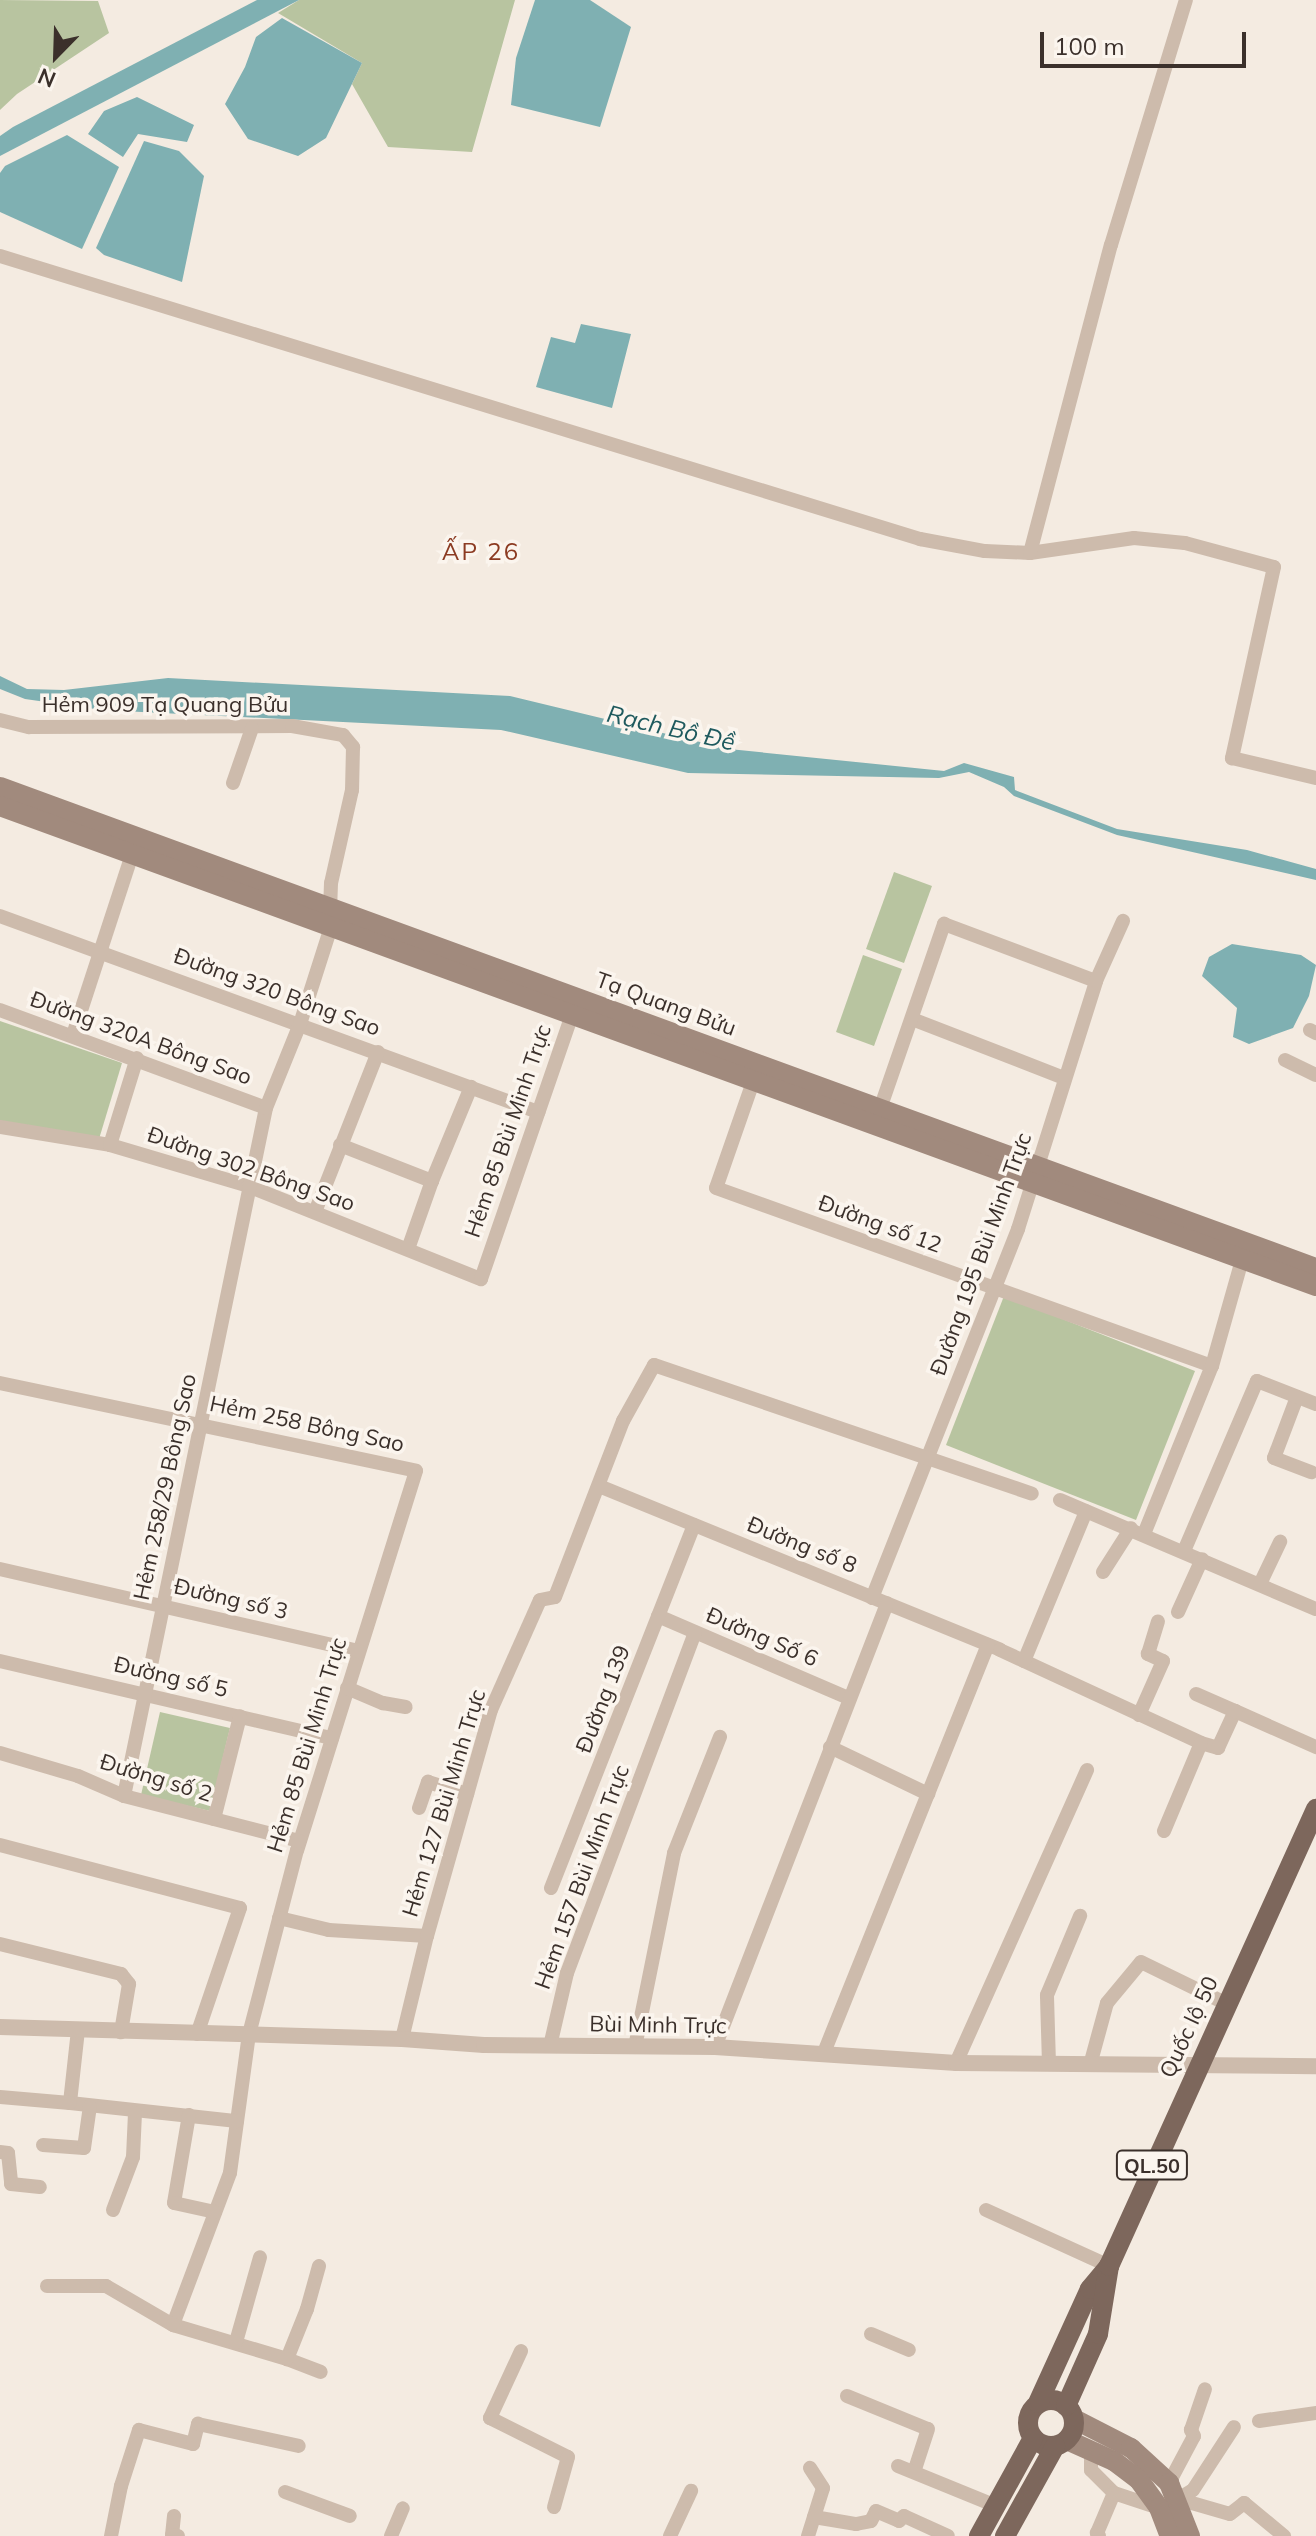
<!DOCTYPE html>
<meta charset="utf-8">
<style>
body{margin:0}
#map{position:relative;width:1316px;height:2536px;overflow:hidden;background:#f4ebe1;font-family:Mulish,sans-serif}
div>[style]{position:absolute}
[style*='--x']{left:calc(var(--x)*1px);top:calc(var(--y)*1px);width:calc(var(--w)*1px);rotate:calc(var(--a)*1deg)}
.green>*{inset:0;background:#b8c4a0}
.water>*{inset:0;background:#7fb0b2}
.minor>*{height:14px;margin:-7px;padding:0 7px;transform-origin:7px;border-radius:7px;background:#cdbbac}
.tertiary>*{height:16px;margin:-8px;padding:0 8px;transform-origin:8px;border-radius:8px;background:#cdbbac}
.secondary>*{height:20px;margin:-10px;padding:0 10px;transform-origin:10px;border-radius:10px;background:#a18a7d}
.primary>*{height:20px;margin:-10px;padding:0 10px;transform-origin:10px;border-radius:10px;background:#7d675c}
.primary>.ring{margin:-10px;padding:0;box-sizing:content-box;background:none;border:20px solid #7d675c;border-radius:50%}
span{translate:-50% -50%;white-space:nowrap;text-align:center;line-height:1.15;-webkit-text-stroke:7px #fbf5ee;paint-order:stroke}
.shield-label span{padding:2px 6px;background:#fbf5ee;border:2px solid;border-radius:6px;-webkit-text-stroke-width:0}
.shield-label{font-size:20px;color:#3b302b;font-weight:700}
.street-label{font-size:22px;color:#3b302b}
.neighbourhood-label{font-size:24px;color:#8c3b22;letter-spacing:2px}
.water-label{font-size:24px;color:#1f5a5e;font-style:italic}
.north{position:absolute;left:16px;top:16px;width:80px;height:80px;-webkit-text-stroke:6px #fbf5ee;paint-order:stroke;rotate:203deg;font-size:22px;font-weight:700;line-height:32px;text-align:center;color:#3b302b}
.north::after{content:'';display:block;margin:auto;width:28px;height:36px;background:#3b302b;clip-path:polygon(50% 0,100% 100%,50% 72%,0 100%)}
.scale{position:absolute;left:1040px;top:32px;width:206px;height:36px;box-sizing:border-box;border:4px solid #3b302b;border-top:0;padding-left:10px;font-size:24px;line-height:28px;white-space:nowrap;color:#3b302b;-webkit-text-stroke:6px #fbf5ee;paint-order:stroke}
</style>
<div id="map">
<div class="green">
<i style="clip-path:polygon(0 0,98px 1px,109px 33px,17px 94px,0 110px)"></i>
<i style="clip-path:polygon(299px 0,515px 0,472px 152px,388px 147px,352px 84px,362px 63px,278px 13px)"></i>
<i style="clip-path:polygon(894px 872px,932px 886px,904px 963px,866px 949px)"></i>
<i style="clip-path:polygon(863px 955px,902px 969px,874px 1046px,836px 1032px)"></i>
<i style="clip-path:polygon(0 1021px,122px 1063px,99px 1139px,0 1121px)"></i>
<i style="clip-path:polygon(1004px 1296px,1195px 1371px,1136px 1520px,946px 1445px)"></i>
<i style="clip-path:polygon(160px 1712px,230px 1728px,210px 1811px,141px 1795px)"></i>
</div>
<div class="water">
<i style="clip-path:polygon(257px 0,299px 0,0 156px,0 136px,13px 127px)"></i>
<i style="clip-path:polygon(535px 0,590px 0,631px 27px,600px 127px,511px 105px,516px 58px)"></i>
<i style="clip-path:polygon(282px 18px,362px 63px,326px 138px,298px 156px,248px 139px,225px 104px,245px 67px,256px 37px)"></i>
<i style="clip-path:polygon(137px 97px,194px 125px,187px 142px,138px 134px,123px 157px,88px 134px,104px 111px)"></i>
<i style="clip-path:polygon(67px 135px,119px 167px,82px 249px,0 212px,0 173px,5px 166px)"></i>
<i style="clip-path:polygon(144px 141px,179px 151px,204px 176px,182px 282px,104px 255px,96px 248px)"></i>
<i style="clip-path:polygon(581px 324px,631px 334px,612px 408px,536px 387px,551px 337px,575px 343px)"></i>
<i style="clip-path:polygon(0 676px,27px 689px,64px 690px,168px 678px,510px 696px,729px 749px,944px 771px,964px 763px,1014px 777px,1015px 790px,1117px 829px,1247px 850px,1316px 869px,1316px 880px,1117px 835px,1014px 796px,1004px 787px,969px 772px,939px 778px,688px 773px,501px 730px,102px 710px,25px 699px,0 689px)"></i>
<i style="clip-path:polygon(1232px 944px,1301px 955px,1316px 965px,1309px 996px,1293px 1028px,1249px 1044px,1233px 1037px,1237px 1008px,1202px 976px,1209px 957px)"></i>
</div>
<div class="minor">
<i style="--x:0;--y:256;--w:963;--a:17.1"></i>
<i style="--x:920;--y:539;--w:66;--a:10.5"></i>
<i style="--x:985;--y:551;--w:45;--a:2.5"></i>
<i style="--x:1030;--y:553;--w:105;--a:-8.2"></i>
<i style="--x:1134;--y:538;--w:51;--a:5.6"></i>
<i style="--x:1185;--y:543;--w:92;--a:15.1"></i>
<i style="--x:1274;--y:567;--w:196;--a:102.4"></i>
<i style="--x:1232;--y:758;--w:86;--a:13.4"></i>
<i style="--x:1030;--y:553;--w:318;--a:-75.3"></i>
<i style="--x:1111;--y:245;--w:256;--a:-73"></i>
<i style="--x:0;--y:720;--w:30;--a:14"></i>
<i style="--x:29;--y:727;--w:263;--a:-0.2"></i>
<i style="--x:292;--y:726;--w:52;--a:10"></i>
<i style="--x:343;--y:735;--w:16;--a:50"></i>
<i style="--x:353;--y:747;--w:43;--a:91.3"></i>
<i style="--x:352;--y:790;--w:95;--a:102.7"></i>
<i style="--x:331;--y:883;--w:26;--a:92"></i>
<i style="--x:233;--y:783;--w:58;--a:-70.9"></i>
<i style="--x:0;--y:916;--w:573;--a:20.02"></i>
<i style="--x:0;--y:1010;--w:283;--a:20.2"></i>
<i style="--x:912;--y:1019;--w:163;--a:21.2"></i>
<i style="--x:1310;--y:1030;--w:7;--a:27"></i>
<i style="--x:73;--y:1035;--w:189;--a:-71.9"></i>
<i style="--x:1285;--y:1060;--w:34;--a:26"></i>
<i style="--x:754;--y:1079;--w:115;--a:109.2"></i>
<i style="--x:716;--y:1188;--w:527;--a:19.74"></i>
<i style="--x:881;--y:1106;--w:193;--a:-70.9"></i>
<i style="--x:944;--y:924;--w:162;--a:20.6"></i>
<i style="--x:0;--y:1127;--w:111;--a:9.3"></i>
<i style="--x:110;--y:1145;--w:144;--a:16.5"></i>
<i style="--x:248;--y:1186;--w:251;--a:21.8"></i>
<i style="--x:481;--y:1279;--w:286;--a:-71"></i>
<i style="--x:110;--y:1145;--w:91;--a:-72.8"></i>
<i style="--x:340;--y:1145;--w:99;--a:21.4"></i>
<i style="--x:315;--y:1212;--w:172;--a:-68.5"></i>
<i style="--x:408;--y:1249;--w:72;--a:-70.6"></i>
<i style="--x:432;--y:1181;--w:102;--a:-67.5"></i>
<i style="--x:0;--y:1383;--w:425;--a:11.9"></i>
<i style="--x:416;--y:1471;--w:397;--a:107.4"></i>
<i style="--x:297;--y:1850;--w:190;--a:104.6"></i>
<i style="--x:249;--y:2034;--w:140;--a:97.8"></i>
<i style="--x:230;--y:2173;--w:162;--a:110.6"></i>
<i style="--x:1297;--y:1397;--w:65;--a:110.7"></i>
<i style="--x:1274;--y:1458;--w:40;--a:21"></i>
<i style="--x:599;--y:1486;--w:433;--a:22.2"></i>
<i style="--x:1000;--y:1650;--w:221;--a:24.8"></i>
<i style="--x:1201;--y:1743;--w:18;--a:16"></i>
<i style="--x:1218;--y:1748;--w:41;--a:-65.3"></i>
<i style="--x:1235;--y:1711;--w:89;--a:24"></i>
<i style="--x:1060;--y:1500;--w:278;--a:23.1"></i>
<i style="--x:1144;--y:1534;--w:181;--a:-68"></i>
<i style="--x:1212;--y:1366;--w:110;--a:-74.2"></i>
<i style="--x:1184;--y:1551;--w:185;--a:-66.8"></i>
<i style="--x:1257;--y:1381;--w:63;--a:21.3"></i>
<i style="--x:0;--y:1569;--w:368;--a:12.9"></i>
<i style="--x:1103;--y:1572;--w:52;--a:-57.5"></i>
<i style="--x:1260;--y:1584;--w:47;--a:-64.5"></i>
<i style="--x:872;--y:1598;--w:397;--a:-68.4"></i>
<i style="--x:1018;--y:1229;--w:260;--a:-72.5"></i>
<i style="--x:1096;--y:981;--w:66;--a:-65.8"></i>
<i style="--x:1178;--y:1612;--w:58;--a:-65.6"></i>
<i style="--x:658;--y:1616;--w:207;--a:23.3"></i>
<i style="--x:0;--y:1661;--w:341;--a:13.1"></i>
<i style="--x:1024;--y:1661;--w:162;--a:-67.5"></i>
<i style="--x:347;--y:1688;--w:39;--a:23"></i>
<i style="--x:383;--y:1703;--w:23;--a:10"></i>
<i style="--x:1196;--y:1694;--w:43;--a:23.6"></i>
<i style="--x:1139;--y:1715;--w:59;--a:-66"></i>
<i style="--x:1163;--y:1661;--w:17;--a:-155"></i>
<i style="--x:1148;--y:1654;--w:34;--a:-73"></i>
<i style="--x:830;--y:1747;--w:109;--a:25.6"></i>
<i style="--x:0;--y:1753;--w:81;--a:16.4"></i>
<i style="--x:78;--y:1776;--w:50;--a:23.5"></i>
<i style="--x:124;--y:1796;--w:181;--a:14.4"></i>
<i style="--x:124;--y:1796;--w:703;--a:-78.34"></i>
<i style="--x:266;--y:1108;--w:91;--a:-68"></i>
<i style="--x:300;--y:1024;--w:102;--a:-72.3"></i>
<i style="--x:419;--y:1808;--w:28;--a:-71"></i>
<i style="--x:428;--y:1782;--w:41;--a:17.1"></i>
<i style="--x:214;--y:1819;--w:106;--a:-75.8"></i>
<i style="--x:1164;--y:1831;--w:95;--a:-67.2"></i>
<i style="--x:0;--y:1845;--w:248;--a:14.7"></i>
<i style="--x:240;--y:1908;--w:133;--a:108.8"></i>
<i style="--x:551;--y:1888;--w:390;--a:-68.5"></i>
<i style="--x:279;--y:1918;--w:51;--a:13.5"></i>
<i style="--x:329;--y:1930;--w:98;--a:3.5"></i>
<i style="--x:0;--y:1944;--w:125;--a:13.9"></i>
<i style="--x:121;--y:1974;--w:13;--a:51"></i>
<i style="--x:129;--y:1984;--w:49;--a:99.5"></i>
<i style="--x:78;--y:2030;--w:73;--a:96.3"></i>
<i style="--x:70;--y:2103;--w:168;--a:6.2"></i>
<i style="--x:402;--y:2039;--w:106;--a:-76.4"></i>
<i style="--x:427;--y:1936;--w:235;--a:-74.2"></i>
<i style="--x:491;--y:1710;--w:120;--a:-66"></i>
<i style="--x:540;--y:1600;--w:15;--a:-11"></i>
<i style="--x:555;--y:1597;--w:189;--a:-68.9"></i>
<i style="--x:623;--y:1421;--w:64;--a:-61"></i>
<i style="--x:654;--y:1365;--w:399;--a:18.8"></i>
<i style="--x:550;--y:2046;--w:75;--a:-76.9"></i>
<i style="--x:567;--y:1973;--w:363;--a:-69.4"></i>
<i style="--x:635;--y:2047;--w:198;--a:-78.6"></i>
<i style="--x:674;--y:1853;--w:125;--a:-68.4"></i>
<i style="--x:715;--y:2047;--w:476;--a:-68.8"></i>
<i style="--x:823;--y:2055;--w:442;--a:-68.1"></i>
<i style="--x:956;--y:2063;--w:321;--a:-65.9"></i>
<i style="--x:1049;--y:2064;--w:69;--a:-91.7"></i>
<i style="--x:1047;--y:1995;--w:86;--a:-67.3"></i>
<i style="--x:1090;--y:2065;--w:64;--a:-74.7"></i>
<i style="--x:1107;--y:2003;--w:53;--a:-50.3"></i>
<i style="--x:1141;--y:1962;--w:96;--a:26"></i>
<i style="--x:0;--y:2097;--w:70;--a:4.9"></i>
<i style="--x:189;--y:2115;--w:89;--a:99.7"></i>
<i style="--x:174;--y:2203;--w:42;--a:12.4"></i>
<i style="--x:43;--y:2145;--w:41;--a:4.2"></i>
<i style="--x:84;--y:2148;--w:42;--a:-81.9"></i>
<i style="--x:0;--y:2152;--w:8;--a:7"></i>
<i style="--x:8;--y:2153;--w:31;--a:84"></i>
<i style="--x:11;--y:2184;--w:29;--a:6"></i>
<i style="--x:113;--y:2210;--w:57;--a:-69.3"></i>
<i style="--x:133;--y:2157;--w:44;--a:-87.4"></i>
<i style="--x:986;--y:2210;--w:135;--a:24.5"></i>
<i style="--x:319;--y:2266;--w:45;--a:105.6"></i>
<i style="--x:307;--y:2309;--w:54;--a:111.8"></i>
<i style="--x:287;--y:2359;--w:36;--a:21"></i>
<i style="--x:47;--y:2286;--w:59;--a:0"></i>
<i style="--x:106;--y:2286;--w:78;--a:30.2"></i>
<i style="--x:173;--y:2325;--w:119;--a:16.6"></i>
<i style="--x:871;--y:2334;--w:41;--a:22.8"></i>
<i style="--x:236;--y:2342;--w:88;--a:-74.2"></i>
<i style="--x:521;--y:2351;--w:74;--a:114.8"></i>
<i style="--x:490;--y:2418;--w:87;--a:26.6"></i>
<i style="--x:568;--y:2457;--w:52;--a:105.6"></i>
<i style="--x:847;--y:2396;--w:87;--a:22.2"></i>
<i style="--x:928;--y:2429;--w:45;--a:108"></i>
<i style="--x:1259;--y:2421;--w:58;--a:-8"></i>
<i style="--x:1091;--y:2451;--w:19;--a:90"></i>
<i style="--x:1091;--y:2470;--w:33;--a:45"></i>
<i style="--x:1114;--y:2493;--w:47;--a:18.4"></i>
<i style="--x:898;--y:2466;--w:106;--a:22.2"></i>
<i style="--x:1169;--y:2483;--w:53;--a:-62"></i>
<i style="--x:1194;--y:2436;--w:7;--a:-117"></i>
<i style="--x:1191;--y:2430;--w:43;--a:-71.1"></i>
<i style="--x:285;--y:2492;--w:69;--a:20.3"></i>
<i style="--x:1178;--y:2499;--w:54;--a:16.1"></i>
<i style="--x:1230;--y:2514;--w:18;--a:-38"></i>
<i style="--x:1244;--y:2503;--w:52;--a:39.5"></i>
<i style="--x:1178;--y:2499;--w:17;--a:-31"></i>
<i style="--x:1193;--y:2490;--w:75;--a:-56.9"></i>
<i style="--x:174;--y:2516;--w:19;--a:96"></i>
<i style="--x:172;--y:2535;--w:6;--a:9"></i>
<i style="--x:814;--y:2517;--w:43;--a:9.5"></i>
<i style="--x:856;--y:2524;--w:15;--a:-11"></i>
<i style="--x:871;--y:2521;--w:11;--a:-63"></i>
<i style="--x:876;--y:2511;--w:25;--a:23"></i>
<i style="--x:899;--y:2521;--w:7;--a:-45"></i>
<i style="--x:904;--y:2516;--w:48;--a:24.4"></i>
<i style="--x:111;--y:2536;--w:51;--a:-78.7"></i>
<i style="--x:121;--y:2486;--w:59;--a:-72.2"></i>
<i style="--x:139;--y:2430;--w:56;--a:14.5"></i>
<i style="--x:193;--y:2444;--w:21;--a:-76"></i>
<i style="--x:198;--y:2424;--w:103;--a:12.3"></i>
<i style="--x:391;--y:2536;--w:30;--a:-67"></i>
<i style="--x:670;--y:2536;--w:50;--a:-65"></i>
<i style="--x:808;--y:2536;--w:50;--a:-72.6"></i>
<i style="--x:823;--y:2488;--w:24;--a:-123"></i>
<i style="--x:1099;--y:2536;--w:4;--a:-124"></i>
<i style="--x:1097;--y:2533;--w:43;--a:-67"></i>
</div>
<div class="tertiary">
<i style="--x:0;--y:2027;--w:402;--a:1.7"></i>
<i style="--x:402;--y:2039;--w:82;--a:4.2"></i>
<i style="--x:484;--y:2045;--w:231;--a:0.5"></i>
<i style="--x:715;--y:2047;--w:242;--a:3.8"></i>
<i style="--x:956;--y:2063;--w:360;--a:0.5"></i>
</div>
<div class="secondary">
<i style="--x:0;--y:787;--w:1401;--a:20.08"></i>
<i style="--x:0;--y:806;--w:1401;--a:20.04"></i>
<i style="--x:1074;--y:2419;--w:64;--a:27"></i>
<i style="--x:1131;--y:2448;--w:52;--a:42.6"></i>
<i style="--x:1169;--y:2483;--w:57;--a:68.4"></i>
<i style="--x:1067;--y:2440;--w:51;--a:24.1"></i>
<i style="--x:1114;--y:2461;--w:31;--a:37"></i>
<i style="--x:1139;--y:2480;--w:34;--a:54"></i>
<i style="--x:1159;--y:2508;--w:30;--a:69"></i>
</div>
<div class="primary">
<i class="ring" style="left:1028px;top:2400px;width:26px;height:26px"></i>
<i style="--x:1038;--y:2403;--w:125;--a:-65.5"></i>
<i style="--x:1090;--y:2289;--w:30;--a:-50"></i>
<i style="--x:1066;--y:2406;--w:79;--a:-66"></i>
<i style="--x:1098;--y:2334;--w:69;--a:-80.8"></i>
<i style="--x:1109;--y:2266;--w:502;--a:-65.63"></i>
<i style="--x:979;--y:2536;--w:112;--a:-61.1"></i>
<i style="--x:1005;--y:2536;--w:103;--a:-60.9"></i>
</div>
<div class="shield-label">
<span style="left:1152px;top:2165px">QL.50</span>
</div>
<div class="street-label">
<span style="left:165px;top:705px">Hẻm 909 Tạ Quang Bửu</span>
<span style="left:277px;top:992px;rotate:20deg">Đường 320 Bông Sao</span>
<span style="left:666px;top:1004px;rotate:20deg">Tạ Quang Bửu</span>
<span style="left:141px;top:1038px;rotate:20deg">Đường 320A Bông Sao</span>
<span style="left:508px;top:1131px;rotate:-71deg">Hẻm 85 Bùi Minh Trực</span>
<span style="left:251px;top:1169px;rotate:19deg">Đường 302 Bông Sao</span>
<span style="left:880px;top:1224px;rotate:20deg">Đường số 12</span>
<span style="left:981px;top:1254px;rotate:-70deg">Đường 195 Bùi Minh Trực</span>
<span style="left:307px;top:1424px;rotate:12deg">Hẻm 258 Bông Sao</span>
<span style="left:165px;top:1487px;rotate:-78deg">Hẻm 258/29 Bông Sao</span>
<span style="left:802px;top:1545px;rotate:22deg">Đường số 8</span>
<span style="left:231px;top:1599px;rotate:13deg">Đường số 3</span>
<span style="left:762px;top:1637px;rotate:23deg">Đường Số 6</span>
<span style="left:171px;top:1677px;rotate:13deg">Đường số 5</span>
<span style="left:603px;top:1699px;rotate:-69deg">Đường 139</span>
<span style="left:307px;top:1745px;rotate:-73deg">Hẻm 85 Bùi Minh Trực</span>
<span style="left:156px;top:1778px;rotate:17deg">Đường số 2</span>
<span style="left:444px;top:1803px;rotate:-73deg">Hẻm 127 Bùi Minh Trực</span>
<span style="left:582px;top:1877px;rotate:-70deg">Hẻm 157 Bùi Minh Trực</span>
<span style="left:658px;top:2025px;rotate:1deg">Bùi Minh Trực</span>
<span style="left:1189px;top:2027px;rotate:-65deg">Quốc lộ 50</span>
</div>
<div class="neighbourhood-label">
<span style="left:481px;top:552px">ẤP 26</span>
</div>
<div class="water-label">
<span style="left:671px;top:728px;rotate:13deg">Rạch Bồ Đề</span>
</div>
<div class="north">N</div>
<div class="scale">100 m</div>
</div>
